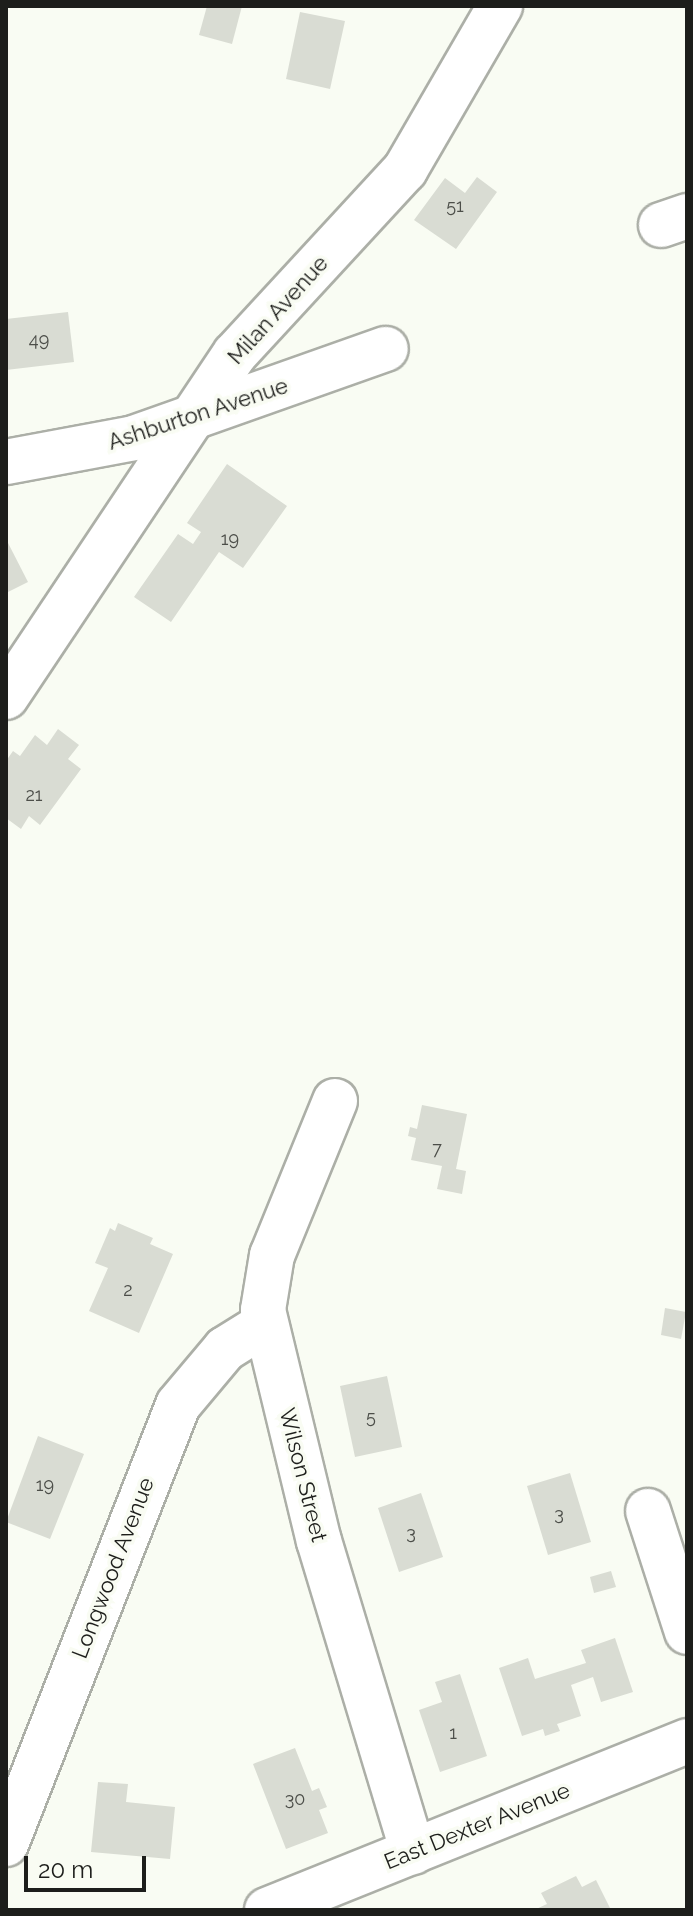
<!DOCTYPE html>
<style>
body{margin:0}
#map{position:relative;width:693px;height:1916px;overflow:hidden;background:#f9fcf3;font-family:Raleway,sans-serif}
div>[style]{position:absolute}
[style*='--x']{left:calc(var(--x)*1px);top:calc(var(--y)*1px);width:calc(var(--w)*1px);rotate:calc(var(--a)*1deg)}
.building>*{inset:0;background:#d9dcd3}
.roads{filter:drop-shadow(2px 0 #acafa7) drop-shadow(-2px 0 #acafa7) drop-shadow(0 2px #acafa7) drop-shadow(0 -2px #acafa7)}
.minor>*{height:44px;margin:-22px;padding:0 22px;transform-origin:22px;border-radius:22px;background:#fff}
span{translate:-50% -50%;white-space:nowrap;text-align:center;line-height:1.15;-webkit-text-stroke:7px #f9fcf3;paint-order:stroke}
.number-label{font-size:18px;color:#4c4e49}
.number-label span{-webkit-text-stroke-width:0}
.street-label{font-size:22px;color:#1d1e1b}
.frame{position:absolute;inset:0;border:8px solid #1d1e1b;pointer-events:none}
.scale{position:absolute;left:24px;top:1856px;width:122px;height:36px;box-sizing:border-box;border:4px solid #1d1e1b;border-top:0;padding-left:10px;font-size:24px;line-height:28px;white-space:nowrap;color:#1d1e1b;-webkit-text-stroke:6px #f9fcf3;paint-order:stroke}
</style>
<div id="map">
<div class="building">
<i style="clip-path:polygon(207px 6px,242px 6px,232px 44px,199px 35px)"></i>
<i style="clip-path:polygon(300px 12px,345px 21px,330px 89px,286px 79px)"></i>
<i style="clip-path:polygon(477px 177px,497px 192px,456px 249px,414px 220px,445px 178px,465px 193px)"></i>
<i style="clip-path:polygon(68px 312px,74px 362px,6px 370px,6px 319px)"></i>
<i style="clip-path:polygon(227px 464px,287px 506px,243px 568px,219px 552px,171px 622px,134px 597px,178px 534px,193px 544px,201px 532px,187px 523px)"></i>
<i style="clip-path:polygon(6px 539px,28px 582px,6px 593px)"></i>
<i style="clip-path:polygon(58px 729px,79px 745px,68px 759px,81px 769px,40px 825px,29px 816px,21px 829px,6px 818px,6px 761px,13px 751px,20px 756px,35px 735px,47px 745px)"></i>
<i style="clip-path:polygon(422px 1105px,467px 1114px,456px 1169px,466px 1171px,462px 1194px,437px 1189px,442px 1166px,411px 1160px,416px 1138px,408px 1136px,410px 1127px,417px 1129px)"></i>
<i style="clip-path:polygon(118px 1223px,153px 1238px,150px 1244px,173px 1254px,139px 1333px,89px 1311px,108px 1268px,95px 1263px,110px 1228px,115px 1231px)"></i>
<i style="clip-path:polygon(665px 1308px,686px 1312px,681px 1339px,661px 1335px)"></i>
<i style="clip-path:polygon(387px 1376px,402px 1447px,355px 1457px,340px 1386px)"></i>
<i style="clip-path:polygon(38px 1436px,84px 1454px,50px 1539px,6px 1522px)"></i>
<i style="clip-path:polygon(570px 1473px,591px 1542px,548px 1555px,527px 1486px)"></i>
<i style="clip-path:polygon(421px 1493px,443px 1557px,399px 1572px,378px 1508px)"></i>
<i style="clip-path:polygon(611px 1571px,616px 1587px,594px 1593px,590px 1577px)"></i>
<i style="clip-path:polygon(615px 1638px,633px 1692px,601px 1702px,593px 1677px,571px 1685px,581px 1716px,557px 1724px,560px 1731px,545px 1736px,543px 1729px,522px 1736px,499px 1668px,528px 1658px,535px 1679px,586px 1663px,581px 1650px)"></i>
<i style="clip-path:polygon(460px 1674px,487px 1756px,440px 1772px,419px 1710px,442px 1702px,435px 1682px)"></i>
<i style="clip-path:polygon(295px 1748px,312px 1791px,319px 1788px,327px 1807px,319px 1810px,328px 1833px,286px 1849px,253px 1764px)"></i>
<i style="clip-path:polygon(98px 1782px,128px 1784px,126px 1802px,175px 1807px,170px 1859px,91px 1852px)"></i>
<i style="clip-path:polygon(576px 1876px,582px 1887px,596px 1880px,611px 1910px,534px 1910px,547px 1904px,541px 1893px)"></i>
</div>
<div class="roads">
<div class="minor">
<i style="--x:661;--y:225;--w:28;--a:-19"></i>
<i style="--x:6;--y:462;--w:130;--a:-10.6"></i>
<i style="--x:134;--y:438;--w:267;--a:-19.5"></i>
<i style="--x:6;--y:697;--w:412;--a:-56.3"></i>
<i style="--x:235;--y:354;--w:251;--a:-47.3"></i>
<i style="--x:405;--y:170;--w:190;--a:-59.9"></i>
<i style="--x:335;--y:1101;--w:166;--a:112.2"></i>
<i style="--x:272;--y:1255;--w:56;--a:99.3"></i>
<i style="--x:263;--y:1310;--w:238;--a:76.4"></i>
<i style="--x:319;--y:1541;--w:325;--a:73.2"></i>
<i style="--x:648;--y:1511;--w:127;--a:72.1"></i>
<i style="--x:6;--y:1844;--w:471;--a:-68.6"></i>
<i style="--x:178;--y:1405;--w:73;--a:-50"></i>
<i style="--x:225;--y:1349;--w:47;--a:-32"></i>
<i style="--x:267;--y:1910;--w:453;--a:-21.9"></i>
</div>
</div>
<div class="number-label">
<span style="left:455px;top:206px">51</span>
<span style="left:39px;top:340px">49</span>
<span style="left:230px;top:539px">19</span>
<span style="left:34px;top:795px">21</span>
<span style="left:437px;top:1149px">7</span>
<span style="left:128px;top:1290px">2</span>
<span style="left:371px;top:1417px">5</span>
<span style="left:45px;top:1485px">19</span>
<span style="left:559px;top:1514px">3</span>
<span style="left:411px;top:1533px">3</span>
<span style="left:453px;top:1733px">1</span>
<span style="left:295px;top:1799px">30</span>
</div>
<div class="street-label">
<span style="left:278px;top:310px;rotate:-48deg">Milan Avenue</span>
<span style="left:198px;top:414px;rotate:-18deg">Ashburton Avenue</span>
<span style="left:303px;top:1475px;rotate:76deg">Wilson Street</span>
<span style="left:113px;top:1568px;rotate:-69deg">Longwood Avenue</span>
<span style="left:477px;top:1826px;rotate:-22deg">East Dexter Avenue</span>
</div>
<div class="frame"></div>
<div class="scale">20 m</div>
</div>
